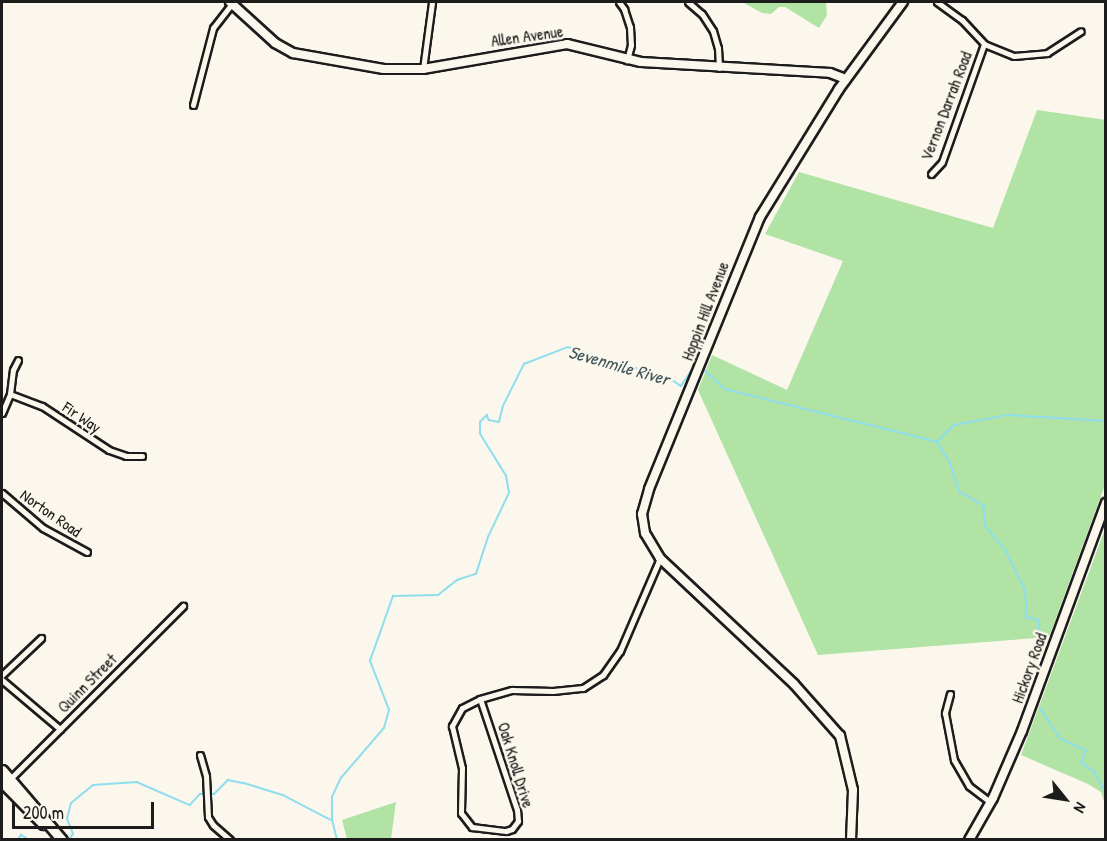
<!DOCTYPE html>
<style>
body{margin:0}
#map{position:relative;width:1107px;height:841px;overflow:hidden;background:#fbf7ec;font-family:"Patrick Hand",sans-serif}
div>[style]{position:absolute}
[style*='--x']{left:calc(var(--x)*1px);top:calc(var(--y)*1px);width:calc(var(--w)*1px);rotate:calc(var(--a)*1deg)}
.green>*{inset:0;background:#b0e3a4}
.stream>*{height:1.5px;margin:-0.75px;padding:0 0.75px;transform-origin:0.75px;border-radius:0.75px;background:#8fdeed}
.roads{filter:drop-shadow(2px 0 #1c1c1c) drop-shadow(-2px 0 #1c1c1c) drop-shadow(0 2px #1c1c1c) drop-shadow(0 -2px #1c1c1c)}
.street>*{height:5px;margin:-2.5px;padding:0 2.5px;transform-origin:2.5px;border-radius:2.5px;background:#fbf7ec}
.secondary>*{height:8px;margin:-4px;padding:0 4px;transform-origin:4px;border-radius:4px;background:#fbf7ec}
.primary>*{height:9px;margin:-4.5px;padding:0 4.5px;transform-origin:4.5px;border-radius:4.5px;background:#fbf7ec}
span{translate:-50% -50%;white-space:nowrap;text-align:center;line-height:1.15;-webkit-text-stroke:5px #fbf7ec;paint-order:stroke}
.street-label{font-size:16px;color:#1c1c1c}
.water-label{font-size:18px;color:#3e565b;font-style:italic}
.frame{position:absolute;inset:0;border:3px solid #1c1c1c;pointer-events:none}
.north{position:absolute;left:1035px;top:769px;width:60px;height:60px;-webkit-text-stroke:4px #fbf7ec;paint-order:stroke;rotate:120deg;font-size:16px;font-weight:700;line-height:24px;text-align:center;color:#1c1c1c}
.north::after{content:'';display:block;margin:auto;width:21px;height:27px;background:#1c1c1c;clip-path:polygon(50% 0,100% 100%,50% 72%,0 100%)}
.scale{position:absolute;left:12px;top:802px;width:142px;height:27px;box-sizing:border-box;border:3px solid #1c1c1c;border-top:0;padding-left:8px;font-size:18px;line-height:21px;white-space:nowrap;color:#1c1c1c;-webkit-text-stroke:4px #fbf7ec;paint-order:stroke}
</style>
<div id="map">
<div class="green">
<i style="clip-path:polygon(742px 2px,826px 2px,827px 15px,819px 28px,785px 7px,779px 7px,771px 14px,762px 13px)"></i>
<i style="clip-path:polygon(1037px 110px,1106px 120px,1105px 485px,1049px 637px,818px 655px,698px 390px,712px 355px,787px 390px,843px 261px,765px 234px,799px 172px,993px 228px)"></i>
<i style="clip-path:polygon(1105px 529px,1105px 805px,1101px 792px,1088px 784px,1021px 755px)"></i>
<i style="clip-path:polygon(396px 802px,391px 839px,347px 839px,342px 820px)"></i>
</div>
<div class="stream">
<i style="--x:702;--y:368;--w:31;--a:42"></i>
<i style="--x:725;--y:389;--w:219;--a:14"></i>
<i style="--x:937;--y:442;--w:24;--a:57"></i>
<i style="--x:950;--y:462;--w:32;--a:72"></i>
<i style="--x:960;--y:492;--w:28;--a:30"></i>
<i style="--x:984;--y:506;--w:19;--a:87"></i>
<i style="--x:985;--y:525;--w:33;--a:51"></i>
<i style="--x:1006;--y:551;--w:40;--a:63.4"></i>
<i style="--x:1024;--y:587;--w:16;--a:79"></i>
<i style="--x:1027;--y:603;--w:14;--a:94"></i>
<i style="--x:1026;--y:617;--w:13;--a:13"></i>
<i style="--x:1039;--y:620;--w:21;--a:85"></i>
<i style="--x:1041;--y:641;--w:56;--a:107.8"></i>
<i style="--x:938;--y:441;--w:23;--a:-45"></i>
<i style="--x:954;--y:425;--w:55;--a:-10.5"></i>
<i style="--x:1008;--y:415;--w:98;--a:3.5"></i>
<i style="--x:1040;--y:708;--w:37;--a:56"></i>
<i style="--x:1061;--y:739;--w:27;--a:24"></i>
<i style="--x:1086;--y:750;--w:14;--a:107"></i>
<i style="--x:1082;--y:763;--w:16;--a:35"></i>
<i style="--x:1095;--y:772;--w:25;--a:63"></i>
<i style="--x:209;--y:794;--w:5;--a:0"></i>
<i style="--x:214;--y:794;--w:20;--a:-45"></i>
<i style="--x:228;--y:780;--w:16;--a:11"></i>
<i style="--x:244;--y:783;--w:41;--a:17.1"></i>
<i style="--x:283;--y:795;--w:54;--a:27.5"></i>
<i style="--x:18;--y:840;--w:6;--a:-59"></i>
<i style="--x:21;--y:835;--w:10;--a:29"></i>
<i style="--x:69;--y:840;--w:7;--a:-56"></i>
<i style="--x:73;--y:834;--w:16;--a:-112"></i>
<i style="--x:67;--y:819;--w:16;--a:-76"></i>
<i style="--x:71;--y:803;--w:28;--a:-39"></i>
<i style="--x:93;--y:785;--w:44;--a:-3.9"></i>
<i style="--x:137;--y:782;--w:58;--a:23.5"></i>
<i style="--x:190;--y:805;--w:15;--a:-48"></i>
<i style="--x:200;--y:794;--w:4;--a:0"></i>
<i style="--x:337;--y:840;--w:21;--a:-104"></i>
<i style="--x:332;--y:820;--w:23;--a:-90"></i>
<i style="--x:332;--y:797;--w:21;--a:-65"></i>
<i style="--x:341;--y:778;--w:66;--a:-49.3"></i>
<i style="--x:384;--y:728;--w:19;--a:-74"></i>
<i style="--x:389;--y:710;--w:53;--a:-111.2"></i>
<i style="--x:370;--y:661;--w:69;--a:-70.5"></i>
<i style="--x:393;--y:596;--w:45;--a:-1.3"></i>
<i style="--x:438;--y:595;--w:24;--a:-38"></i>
<i style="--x:457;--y:580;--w:20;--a:-18"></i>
<i style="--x:476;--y:574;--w:39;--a:-72"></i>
<i style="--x:488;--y:537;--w:49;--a:-64.5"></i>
<i style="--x:509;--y:493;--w:17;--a:-100"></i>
<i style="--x:506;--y:476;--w:49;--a:-121.8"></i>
<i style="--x:480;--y:434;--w:12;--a:-90"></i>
<i style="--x:480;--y:422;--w:10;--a:-45"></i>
<i style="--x:487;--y:415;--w:5;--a:68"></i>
<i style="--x:489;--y:420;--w:10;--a:11"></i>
<i style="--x:499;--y:422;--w:16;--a:-76"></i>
<i style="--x:503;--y:406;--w:47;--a:-63.4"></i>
<i style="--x:524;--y:364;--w:47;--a:-21.1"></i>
<i style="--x:568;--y:347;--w:108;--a:17.3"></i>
<i style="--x:671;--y:379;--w:12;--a:35"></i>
<i style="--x:681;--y:386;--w:22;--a:-56"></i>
</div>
<div class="roads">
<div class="street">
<i style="--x:619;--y:2;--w:9;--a:54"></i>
<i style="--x:624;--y:9;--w:19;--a:72"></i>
<i style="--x:630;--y:27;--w:18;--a:87"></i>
<i style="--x:631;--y:45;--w:16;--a:105"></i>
<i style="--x:688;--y:2;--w:18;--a:41"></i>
<i style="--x:702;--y:14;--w:20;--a:57"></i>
<i style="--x:713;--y:31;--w:18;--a:74"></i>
<i style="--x:718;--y:48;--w:20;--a:87"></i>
<i style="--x:937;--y:2;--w:31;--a:36"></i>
<i style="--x:962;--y:20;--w:33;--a:47"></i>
<i style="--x:984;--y:44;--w:32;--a:22"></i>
<i style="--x:1014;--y:56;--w:33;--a:-5"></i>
<i style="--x:1047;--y:53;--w:40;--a:-32.9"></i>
<i style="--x:423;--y:69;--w:68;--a:-82.3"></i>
<i style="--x:193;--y:105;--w:80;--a:-75.4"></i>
<i style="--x:213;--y:28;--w:31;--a:-52"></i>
<i style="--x:931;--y:174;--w:16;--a:-47"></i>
<i style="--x:942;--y:162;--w:125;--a:-70.4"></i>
<i style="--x:10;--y:394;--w:34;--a:21"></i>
<i style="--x:42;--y:406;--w:80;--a:33.3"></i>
<i style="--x:109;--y:450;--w:18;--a:19"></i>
<i style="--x:126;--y:456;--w:16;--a:0"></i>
<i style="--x:2;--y:413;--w:21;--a:-67"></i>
<i style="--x:10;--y:394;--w:24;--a:-83"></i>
<i style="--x:13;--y:370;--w:11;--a:-63"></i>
<i style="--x:2;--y:493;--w:54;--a:40.5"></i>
<i style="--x:43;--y:528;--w:50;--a:28.6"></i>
<i style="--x:2;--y:675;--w:54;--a:-43.5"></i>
<i style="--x:2;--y:680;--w:76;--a:40.2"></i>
<i style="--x:950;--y:694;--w:20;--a:105"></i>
<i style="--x:945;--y:713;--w:48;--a:79.2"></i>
<i style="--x:954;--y:760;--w:30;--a:60"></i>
<i style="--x:969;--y:786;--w:26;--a:37"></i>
<i style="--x:480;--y:699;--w:20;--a:153"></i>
<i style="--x:462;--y:708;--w:21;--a:119"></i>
<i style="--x:452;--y:726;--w:43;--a:76.6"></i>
<i style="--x:462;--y:768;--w:45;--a:91.3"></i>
<i style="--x:461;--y:813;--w:18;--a:52"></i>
<i style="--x:472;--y:827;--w:34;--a:7"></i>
<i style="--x:506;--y:831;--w:6;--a:-18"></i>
<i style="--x:512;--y:829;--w:10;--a:-53"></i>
<i style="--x:518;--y:821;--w:11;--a:-95"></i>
<i style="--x:517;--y:810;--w:117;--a:-108.4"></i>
<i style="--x:480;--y:699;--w:33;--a:-16"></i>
<i style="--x:512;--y:690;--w:41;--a:1.4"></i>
<i style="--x:553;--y:691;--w:30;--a:-6"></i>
<i style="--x:583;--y:688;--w:24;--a:-33"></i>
<i style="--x:603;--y:675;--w:29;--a:-55"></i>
<i style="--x:620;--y:651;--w:101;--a:-66.7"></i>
<i style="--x:200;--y:755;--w:22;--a:74"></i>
<i style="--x:206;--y:776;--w:41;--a:87.2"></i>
<i style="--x:208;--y:817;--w:9;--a:58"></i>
<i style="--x:213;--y:825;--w:23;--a:41"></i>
<i style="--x:10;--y:779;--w:245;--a:-45"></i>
</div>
<div class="secondary">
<i style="--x:230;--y:2;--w:61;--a:42.3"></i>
<i style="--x:275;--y:43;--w:21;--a:29"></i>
<i style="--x:293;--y:53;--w:92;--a:10"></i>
<i style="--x:384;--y:69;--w:39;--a:0"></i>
<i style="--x:423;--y:69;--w:146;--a:-9.8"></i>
<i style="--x:567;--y:44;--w:76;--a:13.7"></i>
<i style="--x:641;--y:62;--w:189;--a:3.3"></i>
<i style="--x:830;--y:73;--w:17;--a:21"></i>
<i style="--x:851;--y:840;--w:50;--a:-87.7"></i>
<i style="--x:853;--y:790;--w:56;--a:-103.5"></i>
<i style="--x:840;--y:736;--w:69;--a:-131.5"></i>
<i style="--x:794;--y:684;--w:184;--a:-136.8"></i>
<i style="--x:660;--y:558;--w:29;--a:-121"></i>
<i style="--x:645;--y:533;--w:19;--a:-99"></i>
<i style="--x:642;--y:514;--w:26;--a:-74"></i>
<i style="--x:649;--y:489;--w:294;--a:-67.8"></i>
<i style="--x:760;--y:217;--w:150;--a:-58.3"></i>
<i style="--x:839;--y:89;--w:108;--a:-53.7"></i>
<i style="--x:969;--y:840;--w:48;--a:-60.3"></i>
<i style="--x:993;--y:798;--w:73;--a:-66.6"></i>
<i style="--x:1022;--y:731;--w:243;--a:-69.8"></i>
</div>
<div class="primary">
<i style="--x:2;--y:770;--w:92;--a:49.4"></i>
<i style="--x:2;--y:782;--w:59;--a:45.7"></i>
</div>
</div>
<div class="street-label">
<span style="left:527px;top:36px;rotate:-8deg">Allen Avenue</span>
<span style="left:946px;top:106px;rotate:-69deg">Vernon Darrah Road</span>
<span style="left:705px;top:311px;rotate:-69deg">Hoppin Hill Avenue</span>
<span style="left:82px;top:417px;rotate:34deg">Fir Way</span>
<span style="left:51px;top:513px;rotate:35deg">Norton Road</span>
<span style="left:1029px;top:668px;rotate:-70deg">Hickory Road</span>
<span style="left:87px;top:683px;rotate:-45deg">Quinn Street</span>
<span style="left:516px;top:765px;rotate:73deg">Oak Knoll Drive</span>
</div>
<div class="water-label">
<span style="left:619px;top:366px;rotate:16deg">Sevenmile River</span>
</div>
<div class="frame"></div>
<div class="north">N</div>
<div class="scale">200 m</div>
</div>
